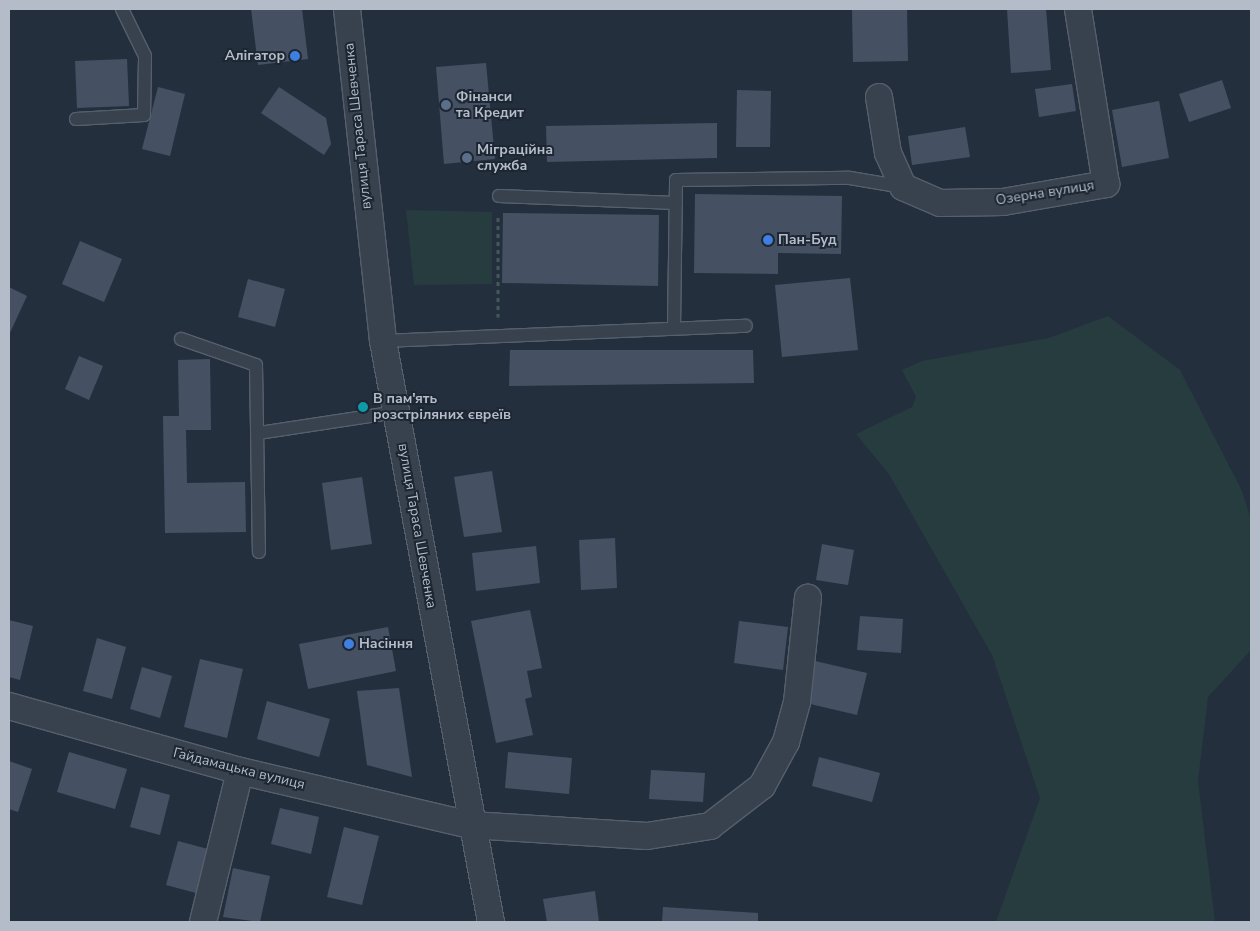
<!DOCTYPE html>
<meta charset="utf-8">
<style>
body{margin:0}
#map{position:relative;width:1260px;height:931px;overflow:hidden;background:#242f3e;font-family:"Nunito Sans",sans-serif}
div>[style]{position:absolute}
[style*='--x']{left:calc(var(--x)*1px);top:calc(var(--y)*1px);width:calc(var(--w)*1px);rotate:calc(var(--a)*1deg)}
.green>*{inset:0;background:#263c3f}
.building>*{inset:0;background:#455162}
.path>*{height:3px;margin-top:-1.5px;transform-origin:0;background:repeating-linear-gradient(90deg,#44595c 0 4px,transparent 0 8px)}
.roads{filter:drop-shadow(1px 0 #565f6c) drop-shadow(-1px 0 #565f6c) drop-shadow(0 1px #565f6c) drop-shadow(0 -1px #565f6c)}
.service>*{height:12px;margin:-6px;padding:0 6px;transform-origin:6px;border-radius:6px;background:#38414e}
.minor>*{height:26px;margin:-13px;padding:0 13px;transform-origin:13px;border-radius:13px;background:#38414e}
.dots>*{width:14px;height:14px;translate:-50% -50%;box-sizing:border-box;border:2px solid #1d2633;border-radius:50%}
span{translate:-50% -50%;white-space:nowrap;text-align:center;line-height:1.15;-webkit-text-stroke:4px #1d2633;paint-order:stroke}
.poi-label{font-size:14px;color:#b4bcc9;font-weight:700}
.right{translate:-100% -50%;text-align:right}
.left{translate:0 -50%;text-align:left}
.street-label{font-size:14px;color:#b4bcc9}
.frame{position:absolute;inset:0;border:10px solid #b4bcc9;pointer-events:none}
</style>
<div id="map">
<div class="green">
<i style="clip-path:polygon(406px 210px,492px 212px,492px 284px,414px 285px)"></i>
<i style="clip-path:polygon(1108px 316px,1180px 370px,1242px 491px,1251px 520px,1251px 650px,1208px 697px,1198px 781px,1215px 922px,996px 922px,1040px 798px,992px 655px,889px 474px,856px 434px,912px 407px,916px 397px,902px 370px,922px 361px,1049px 338px)"></i>
</div>
<div class="building">
<i style="clip-path:polygon(251px 9px,302px 9px,308px 59px,258px 65px)"></i>
<i style="clip-path:polygon(852px 9px,907px 9px,908px 61px,853px 62px)"></i>
<i style="clip-path:polygon(1007px 9px,1046px 9px,1051px 70px,1011px 73px)"></i>
<i style="clip-path:polygon(127px 59px,129px 106px,77px 108px,75px 61px)"></i>
<i style="clip-path:polygon(486px 63px,495px 159px,444px 164px,436px 67px)"></i>
<i style="clip-path:polygon(1222px 80px,1231px 108px,1189px 122px,1179px 94px)"></i>
<i style="clip-path:polygon(1072px 84px,1076px 111px,1039px 117px,1035px 89px)"></i>
<i style="clip-path:polygon(158px 87px,185px 94px,170px 156px,142px 149px)"></i>
<i style="clip-path:polygon(279px 87px,326px 118px,331px 144px,324px 155px,261px 113px)"></i>
<i style="clip-path:polygon(737px 90px,771px 91px,770px 147px,736px 147px)"></i>
<i style="clip-path:polygon(1159px 101px,1169px 158px,1122px 167px,1112px 110px)"></i>
<i style="clip-path:polygon(717px 123px,717px 158px,547px 162px,546px 126px)"></i>
<i style="clip-path:polygon(965px 127px,970px 157px,912px 165px,908px 136px)"></i>
<i style="clip-path:polygon(695px 194px,842px 196px,841px 254px,778px 253px,778px 274px,694px 273px)"></i>
<i style="clip-path:polygon(503px 213px,659px 215px,658px 286px,502px 283px)"></i>
<i style="clip-path:polygon(80px 241px,122px 259px,104px 302px,62px 284px)"></i>
<i style="clip-path:polygon(850px 278px,858px 350px,782px 357px,775px 285px)"></i>
<i style="clip-path:polygon(248px 279px,285px 289px,275px 327px,238px 317px)"></i>
<i style="clip-path:polygon(9px 287px,27px 296px,9px 335px)"></i>
<i style="clip-path:polygon(510px 350px,753px 350px,754px 383px,509px 386px)"></i>
<i style="clip-path:polygon(79px 356px,103px 366px,89px 400px,65px 389px)"></i>
<i style="clip-path:polygon(210px 359px,211px 430px,186px 430px,187px 483px,245px 482px,246px 532px,165px 533px,163px 416px,179px 416px,178px 360px)"></i>
<i style="clip-path:polygon(492px 471px,502px 532px,464px 537px,454px 477px)"></i>
<i style="clip-path:polygon(362px 477px,372px 544px,331px 550px,322px 483px)"></i>
<i style="clip-path:polygon(615px 538px,617px 588px,581px 590px,579px 540px)"></i>
<i style="clip-path:polygon(822px 544px,854px 550px,848px 585px,816px 580px)"></i>
<i style="clip-path:polygon(536px 546px,540px 583px,476px 591px,472px 553px)"></i>
<i style="clip-path:polygon(530px 610px,542px 668px,527px 671px,532px 697px,525px 699px,533px 735px,496px 743px,471px 621px)"></i>
<i style="clip-path:polygon(860px 616px,903px 619px,901px 653px,857px 650px)"></i>
<i style="clip-path:polygon(9px 620px,33px 626px,20px 680px,9px 677px)"></i>
<i style="clip-path:polygon(739px 621px,788px 627px,783px 670px,734px 663px)"></i>
<i style="clip-path:polygon(388px 627px,396px 671px,308px 689px,299px 644px)"></i>
<i style="clip-path:polygon(97px 638px,126px 647px,112px 699px,83px 691px)"></i>
<i style="clip-path:polygon(200px 659px,243px 669px,227px 738px,184px 727px)"></i>
<i style="clip-path:polygon(815px 661px,867px 673px,857px 715px,806px 703px)"></i>
<i style="clip-path:polygon(142px 667px,172px 676px,160px 718px,130px 709px)"></i>
<i style="clip-path:polygon(399px 688px,412px 777px,367px 765px,357px 691px)"></i>
<i style="clip-path:polygon(267px 701px,330px 719px,319px 757px,257px 739px)"></i>
<i style="clip-path:polygon(69px 752px,127px 769px,115px 809px,57px 792px)"></i>
<i style="clip-path:polygon(508px 752px,572px 758px,569px 794px,505px 788px)"></i>
<i style="clip-path:polygon(819px 757px,880px 773px,872px 802px,812px 786px)"></i>
<i style="clip-path:polygon(9px 761px,32px 769px,18px 812px,9px 809px)"></i>
<i style="clip-path:polygon(651px 770px,705px 773px,703px 802px,649px 799px)"></i>
<i style="clip-path:polygon(141px 787px,170px 795px,160px 835px,130px 827px)"></i>
<i style="clip-path:polygon(280px 808px,319px 817px,311px 854px,271px 844px)"></i>
<i style="clip-path:polygon(344px 827px,379px 836px,362px 905px,327px 897px)"></i>
<i style="clip-path:polygon(178px 841px,208px 849px,196px 893px,166px 885px)"></i>
<i style="clip-path:polygon(233px 868px,270px 876px,260px 922px,223px 917px)"></i>
<i style="clip-path:polygon(595px 891px,599px 922px,547px 922px,543px 899px)"></i>
<i style="clip-path:polygon(663px 907px,758px 913px,758px 922px,662px 922px)"></i>
</div>
<div class="path">
<i style="--x:498;--y:317;--w:103;--a:-90"></i>
</div>
<div class="roads">
<div class="service">
<i style="--x:76;--y:119;--w:68;--a:-3.4"></i>
<i style="--x:144;--y:115;--w:59;--a:-89"></i>
<i style="--x:145;--y:56;--w:52;--a:-116.1"></i>
<i style="--x:499;--y:196;--w:177;--a:2.3"></i>
<i style="--x:674;--y:327;--w:147;--a:-89.2"></i>
<i style="--x:676;--y:180;--w:174;--a:-0.7"></i>
<i style="--x:850;--y:178;--w:54;--a:9.6"></i>
<i style="--x:181;--y:339;--w:79;--a:19.1"></i>
<i style="--x:256;--y:365;--w:187;--a:89.1"></i>
<i style="--x:383;--y:341;--w:363;--a:-2.4"></i>
<i style="--x:259;--y:433;--w:139;--a:-8.7"></i>
</div>
<div class="minor">
<i style="--x:347;--y:9;--w:334;--a:83.8"></i>
<i style="--x:383;--y:341;--w:591;--a:79.47"></i>
<i style="--x:879;--y:97;--w:57;--a:80.9"></i>
<i style="--x:888;--y:153;--w:37;--a:66"></i>
<i style="--x:903;--y:187;--w:40;--a:23.4"></i>
<i style="--x:940;--y:203;--w:63;--a:-0.9"></i>
<i style="--x:1003;--y:202;--w:105;--a:-9.9"></i>
<i style="--x:1106;--y:184;--w:177;--a:-99.1"></i>
<i style="--x:9;--y:706;--w:240;--a:15.7"></i>
<i style="--x:240;--y:771;--w:237;--a:13.2"></i>
<i style="--x:471;--y:825;--w:176;--a:3.6"></i>
<i style="--x:647;--y:836;--w:64;--a:-9"></i>
<i style="--x:710;--y:826;--w:66;--a:-37.6"></i>
<i style="--x:762;--y:786;--w:50;--a:-61.4"></i>
<i style="--x:786;--y:742;--w:41;--a:-74.6"></i>
<i style="--x:797;--y:702;--w:105;--a:-84"></i>
<i style="--x:203;--y:922;--w:155;--a:-76.2"></i>
</div>
</div>
<div class="dots">
<i style="left:295px;top:56px;background:#3f7fe0"></i>
<i style="left:446px;top:105px;background:#5c6f8a"></i>
<i style="left:467px;top:158px;background:#5c6f8a"></i>
<i style="left:768px;top:240px;background:#3f7fe0"></i>
<i style="left:363px;top:407px;background:#0f9aa8"></i>
<i style="left:349px;top:644px;background:#3f7fe0"></i>
</div>
<div class="poi-label">
<span class="right" style="left:285px;top:56px">Алігатор</span>
<span class="left" style="left:456px;top:105px">Фінанси<br>та Кредит</span>
<span class="left" style="left:477px;top:158px">Міграційна<br>служба</span>
<span class="left" style="left:778px;top:240px">Пан-Буд</span>
<span class="left" style="left:373px;top:407px">В пам'ять<br>розстріляних євреїв</span>
<span class="left" style="left:359px;top:644px">Насіння</span>
</div>
<div class="street-label">
<span style="left:358px;top:126px;rotate:-96deg">вулиця Тараса Шевченка</span>
<span style="left:1045px;top:193px;rotate:-9deg">Озерна вулиця</span>
<span style="left:417px;top:526px;rotate:80deg">вулиця Тараса Шевченка</span>
<span style="left:239px;top:769px;rotate:14deg">Гайдамацька вулиця</span>
</div>
<div class="frame"></div>
</div>
